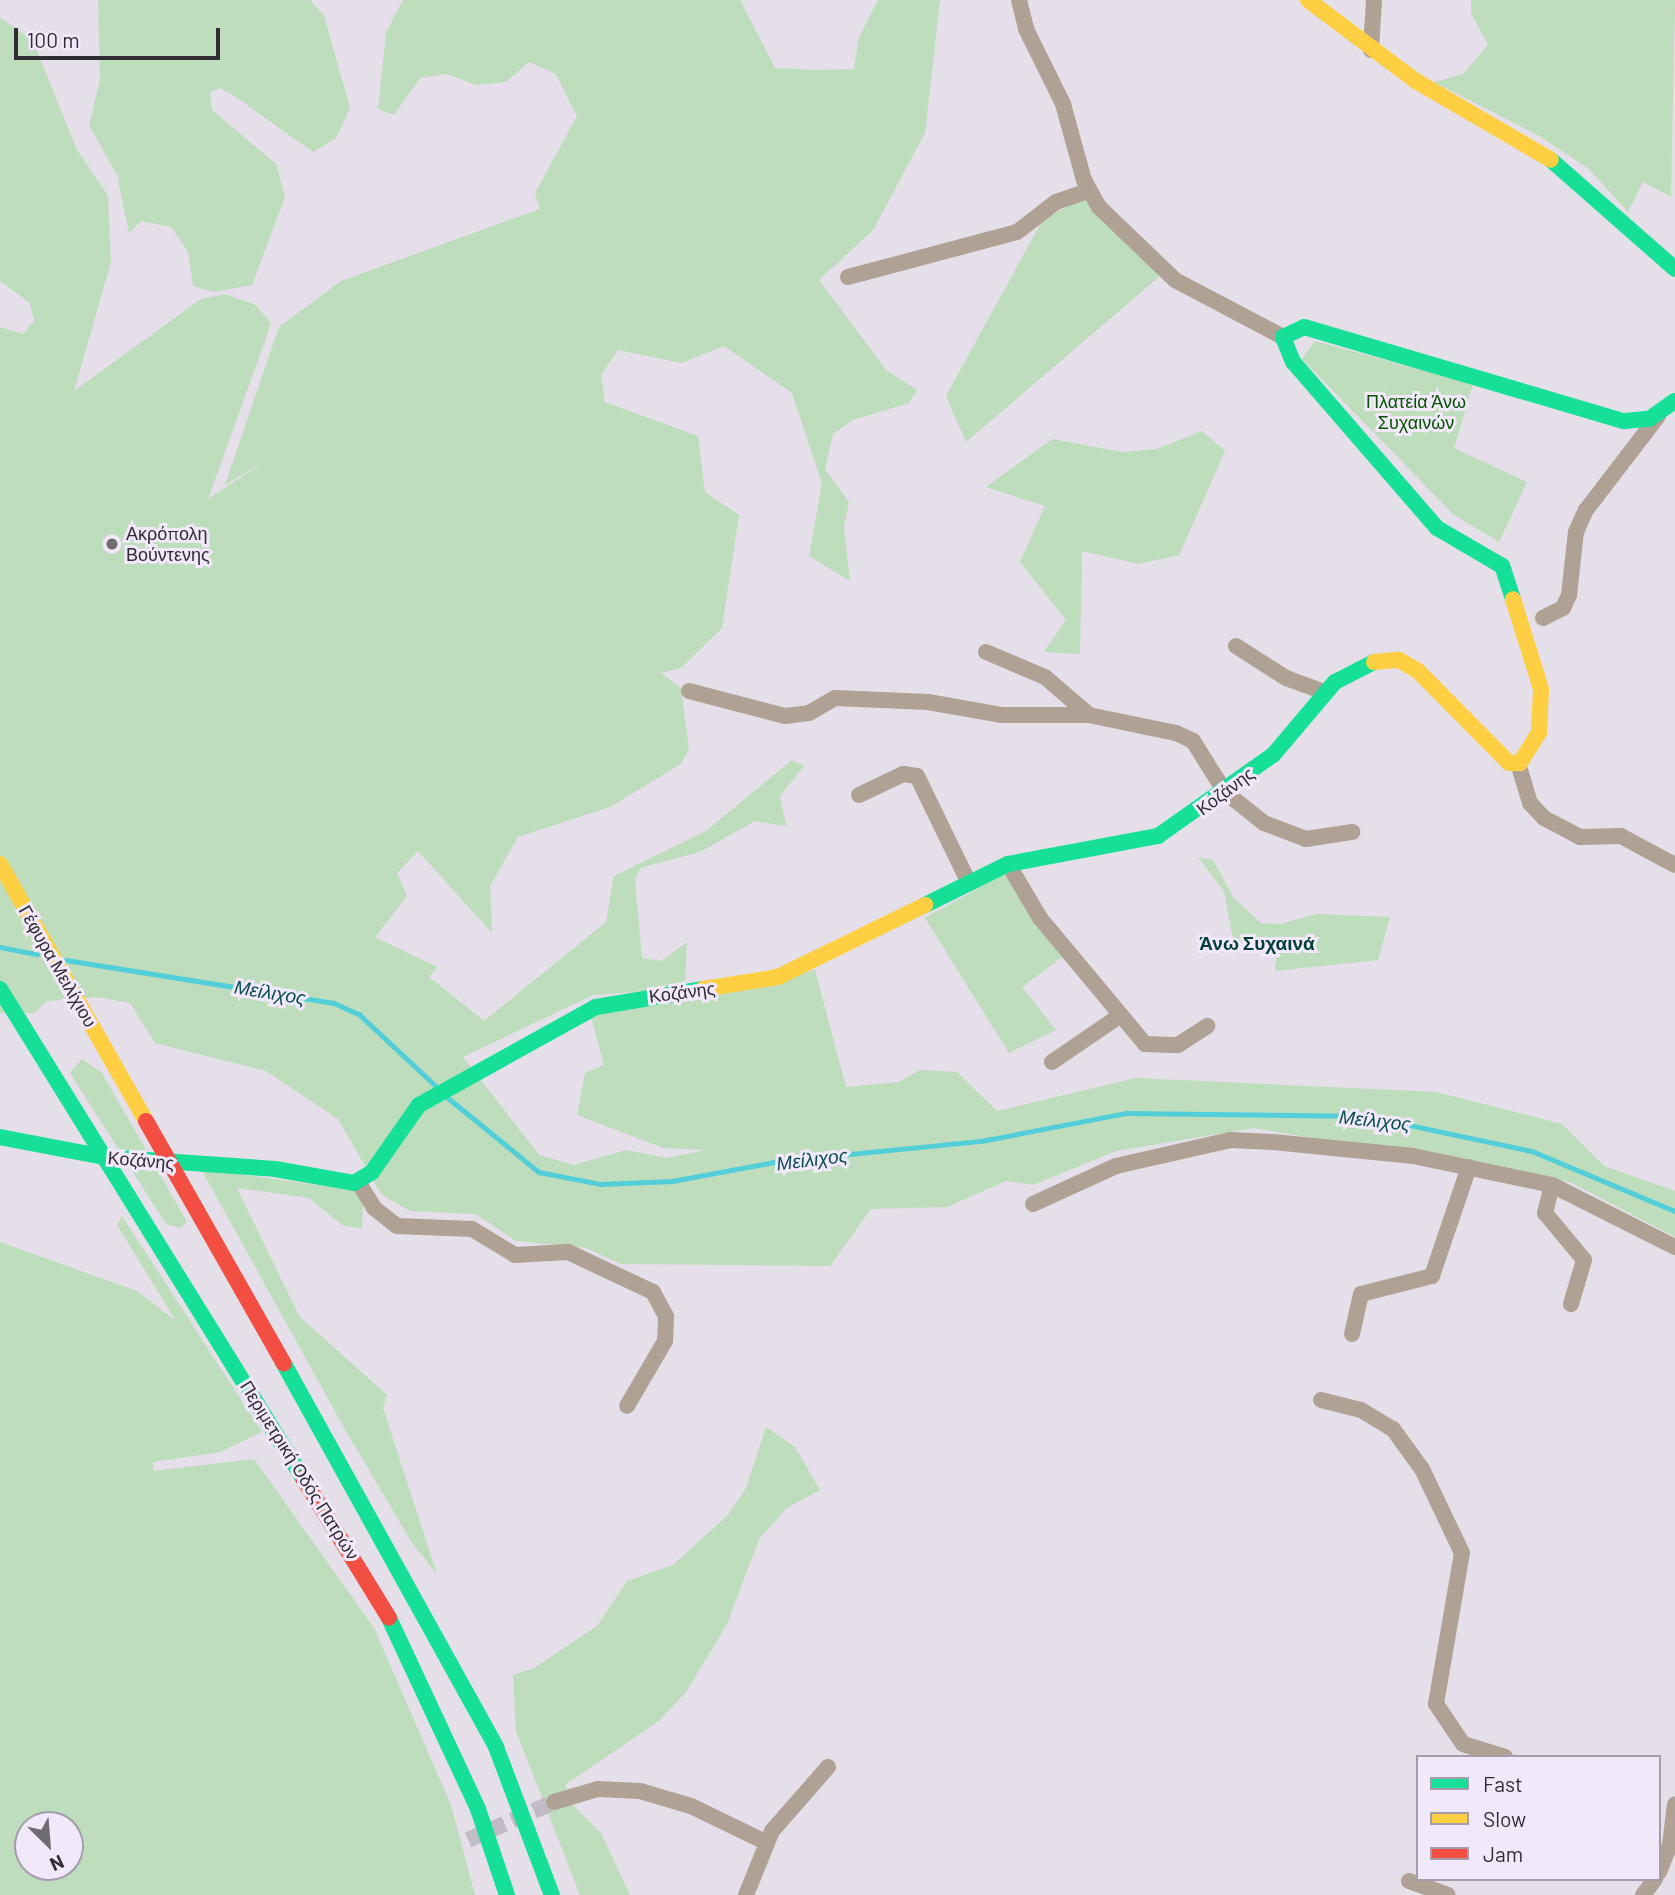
<!DOCTYPE html>
<meta charset="utf-8">
<style>
body{margin:0}
#map{position:relative;width:1675px;height:1895px;overflow:hidden;background:#e4dfe9;font-family:Barlow,sans-serif}
div>[style]{position:absolute}
[style*='--x']{left:calc(var(--x)*1px);top:calc(var(--y)*1px);width:calc(var(--w)*1px);rotate:calc(var(--a)*1deg)}
.green>*{inset:0;background:#beddbc}
.stream>*{height:4.5px;margin:-2.25px;padding:0 2.25px;transform-origin:2.25px;border-radius:2.25px;background:#52ced8}
.street-tunnel>*{height:16px;margin-top:-8px;transform-origin:0;background:repeating-linear-gradient(90deg,#c0bbc5 0 16px,transparent 0 24px)}
.street>*{height:16px;margin:-8px;padding:0 8px;transform-origin:8px;border-radius:8px;background:#b0a195}
.fast>*{height:16px;margin:-8px;padding:0 8px;transform-origin:8px;border-radius:8px;background:#16e098}
.slow>*{height:16px;margin:-8px;padding:0 8px;transform-origin:8px;border-radius:8px;background:#ffcf43}
.jam>*{height:16px;margin:-8px;padding:0 8px;transform-origin:8px;border-radius:8px;background:#f24e42}
.dots>*{width:19px;height:19px;translate:-50% -50%;box-sizing:border-box;border:4px solid #f1e8fa;border-radius:50%}
span{translate:-50% -50%;white-space:nowrap;text-align:center;line-height:1.15;-webkit-text-stroke:6px #f1e8fa;paint-order:stroke}
.park-label{font-size:18px;color:#095102}
.poi-label{font-size:18px;color:#2f2c33}
.left{translate:0 -50%;text-align:left}
.street-label{font-size:18px;color:#2f2c33}
.neighbourhood-label{font-size:19px;color:#013f35;font-weight:700}
.water-label{font-size:19px;color:#074c51;font-style:italic}
.legend{position:absolute;left:1416px;top:1755px;width:245px;height:126px;box-sizing:border-box;background:#f1e8fa;border:2px solid #a39daa;margin:0;padding:9px 12px;list-style:none;font-size:21px;color:#2f2c33}
.legend li{display:flex;align-items:center;gap:14px;height:35px}
.legend b{width:35px;border:2px solid #a39daa}
.north{position:absolute;left:14px;top:1811px;width:70px;height:70px;box-sizing:border-box;background:#f1e8fa;border:2px solid #a39daa;border-radius:50%;rotate:155deg;font-size:19px;font-weight:700;line-height:28px;text-align:center;color:#2f2c33}
.north::after{content:'';display:block;margin:auto;width:24px;height:32px;background:#6e6b73;clip-path:polygon(50% 0,100% 100%,50% 72%,0 100%)}
.scale{position:absolute;left:14px;top:28px;width:206px;height:32px;box-sizing:border-box;border:4px solid #2f2c33;border-top:0;padding-left:9px;font-size:21px;line-height:24px;white-space:nowrap;color:#2f2c33;-webkit-text-stroke:5px #f1e8fa;paint-order:stroke}
</style>
<div id="map">
<div class="green">
<i style="clip-path:polygon(98px 0,310px 0,324px 16px,350px 108px,336px 138px,313px 152px,233px 95px,219px 88px,210px 93px,212px 110px,276px 164px,285px 197px,252px 285px,214px 292px,193px 286px,188px 252px,171px 227px,141px 221px,129px 233px,117px 175px,89px 125px,100px 80px)"></i>
<i style="clip-path:polygon(403px 0,740px 0,775px 68px,815px 70px,854px 69px,859px 37px,878px 0,940px 0,925px 133px,873px 230px,819px 280px,886px 370px,917px 390px,909px 403px,853px 420px,833px 434px,825px 469px,849px 502px,844px 527px,850px 581px,809px 556px,822px 484px,792px 393px,724px 346px,681px 363px,618px 350px,601px 375px,605px 402px,698px 436px,705px 492px,739px 515px,722px 628px,681px 668px,661px 673px,681px 688px,689px 749px,681px 764px,610px 807px,518px 837px,490px 886px,492px 933px,418px 851px,397px 873px,407px 896px,375px 937px,437px 967px,429px 977px,484px 1021px,606px 922px,614px 876px,706px 831px,792px 760px,804px 766px,780px 796px,786px 826px,755px 821px,700px 852px,640px 868px,635px 881px,642px 958px,661px 961px,687px 942px,685px 988px,593px 995px,463px 1057px,539px 1155px,574px 1165px,626px 1150px,667px 1158px,706px 1150px,663px 1148px,577px 1115px,585px 1073px,604px 1065px,590px 1013px,815px 970px,846px 1087px,899px 1082px,920px 1070px,957px 1072px,997px 1111px,1136px 1078px,1436px 1092px,1562px 1124px,1604px 1166px,1675px 1191px,1675px 1237px,1570px 1182px,1254px 1128px,1116px 1151px,1033px 1185px,1006px 1181px,947px 1207px,871px 1209px,830px 1266px,621px 1264px,586px 1248px,516px 1241px,476px 1214px,410px 1211px,381px 1194px,338px 1119px,266px 1071px,155px 1043px,130px 1003px,97px 997px,47px 1001px,34px 1013px,0 1013px,0 327px,23px 334px,34px 321px,30px 303px,0 281px,0 17px,33px 41px,77px 150px,108px 196px,111px 262px,74px 391px,201px 299px,225px 294px,256px 305px,271px 324px,208px 499px,267px 460px,225px 485px,279px 327px,341px 281px,540px 209px,535px 193px,577px 116px,556px 74px,529px 62px,506px 82px,476px 85px,447px 74px,420px 78px,394px 115px,378px 109px,386px 33px)"></i>
<i style="clip-path:polygon(1471px 0,1675px 0,1671px 197px,1643px 182px,1628px 212px,1589px 169px,1541px 137px,1434px 82px,1463px 74px,1488px 45px,1471px 13px)"></i>
<i style="clip-path:polygon(1085px 196px,1160px 276px,966px 442px,946px 396px,1042px 221px)"></i>
<i style="clip-path:polygon(1315px 341px,1473px 384px,1454px 448px,1527px 482px,1499px 542px,1454px 515px,1302px 359px)"></i>
<i style="clip-path:polygon(1202px 431px,1225px 451px,1179px 555px,1139px 564px,1082px 551px,1080px 654px,1044px 652px,1066px 620px,1020px 562px,1045px 506px,986px 487px,1052px 439px,1122px 452px,1157px 449px)"></i>
<i style="clip-path:polygon(1198px 857px,1213px 860px,1233px 897px,1261px 923px,1281px 924px,1316px 914px,1390px 917px,1378px 960px,1275px 971px,1277px 949px,1233px 940px,1224px 891px)"></i>
<i style="clip-path:polygon(1004px 874px,1065px 955px,1022px 987px,1056px 1030px,1009px 1053px,925px 918px)"></i>
<i style="clip-path:polygon(82px 1059px,102px 1073px,187px 1222px,180px 1228px,166px 1224px,70px 1073px)"></i>
<i style="clip-path:polygon(201px 1169px,353px 1190px,363px 1204px,362px 1229px,342px 1225px,309px 1198px,237px 1188px,299px 1316px,387px 1395px,383px 1408px,437px 1574px,412px 1543px,342px 1424px)"></i>
<i style="clip-path:polygon(evenodd,122px 1216px,262px 1432px,220px 1452px,153px 1462px,153px 1471px,254px 1459px,374px 1628px,451px 1805px,475px 1895px,0 1895px,0 1242px,137px 1291px,176px 1321px,117px 1225px,122px 1216px,28px 1825px,70px 1825px,70px 1867px,28px 1867px,28px 1825px)"></i>
<i style="clip-path:polygon(766px 1427px,795px 1447px,820px 1490px,787px 1508px,759px 1539px,727px 1624px,686px 1692px,660px 1720px,565px 1785px,573px 1805px,601px 1833px,630px 1895px,580px 1895px,516px 1731px,513px 1675px,534px 1668px,597px 1626px,627px 1581px,673px 1565px,728px 1515px,746px 1488px)"></i>
</div>
<div class="stream">
<i style="--x:0;--y:947;--w:38;--a:11"></i>
<i style="--x:66;--y:960;--w:271;--a:9.1"></i>
<i style="--x:334;--y:1003;--w:27;--a:24"></i>
<i style="--x:359;--y:1014;--w:105;--a:43.1"></i>
<i style="--x:447;--y:1097;--w:119;--a:39.2"></i>
<i style="--x:539;--y:1172;--w:63;--a:11"></i>
<i style="--x:601;--y:1184;--w:71;--a:-2.4"></i>
<i style="--x:672;--y:1181;--w:110;--a:-10.5"></i>
<i style="--x:780;--y:1161;--w:202;--a:-5.7"></i>
<i style="--x:981;--y:1141;--w:148;--a:-10.9"></i>
<i style="--x:1126;--y:1113;--w:241;--a:0.7"></i>
<i style="--x:1367;--y:1116;--w:169;--a:12"></i>
<i style="--x:1532;--y:1151;--w:155;--a:22.8"></i>
</div>
<div class="street-tunnel">
<i style="--x:468;--y:1840;--w:94;--a:-23.8"></i>
</div>
<div class="street">
<i style="--x:1019;--y:0;--w:30;--a:76"></i>
<i style="--x:1026;--y:29;--w:84;--a:63.7"></i>
<i style="--x:1063;--y:104;--w:79;--a:74.6"></i>
<i style="--x:1084;--y:180;--w:31;--a:61"></i>
<i style="--x:1099;--y:207;--w:105;--a:43.8"></i>
<i style="--x:1175;--y:280;--w:122;--a:27.8"></i>
<i style="--x:1371;--y:50;--w:50;--a:-86.6"></i>
<i style="--x:848;--y:277;--w:175;--a:-14.9"></i>
<i style="--x:1017;--y:232;--w:49;--a:-37.6"></i>
<i style="--x:1056;--y:202;--w:34;--a:-19"></i>
<i style="--x:1543;--y:618;--w:22;--a:-27"></i>
<i style="--x:1563;--y:608;--w:14;--a:-65"></i>
<i style="--x:1569;--y:595;--w:63;--a:-83.7"></i>
<i style="--x:1576;--y:532;--w:24;--a:-66"></i>
<i style="--x:1586;--y:510;--w:118;--a:-52.5"></i>
<i style="--x:1236;--y:646;--w:59;--a:32.6"></i>
<i style="--x:1286;--y:678;--w:40;--a:20.2"></i>
<i style="--x:986;--y:652;--w:64;--a:23"></i>
<i style="--x:1045;--y:677;--w:58;--a:40.8"></i>
<i style="--x:689;--y:691;--w:99;--a:14.6"></i>
<i style="--x:785;--y:716;--w:24;--a:-7"></i>
<i style="--x:809;--y:713;--w:30;--a:-30"></i>
<i style="--x:835;--y:698;--w:93;--a:2.5"></i>
<i style="--x:928;--y:702;--w:74;--a:10.1"></i>
<i style="--x:1001;--y:715;--w:88;--a:0"></i>
<i style="--x:1089;--y:715;--w:89;--a:11.7"></i>
<i style="--x:1176;--y:733;--w:19;--a:25"></i>
<i style="--x:1193;--y:741;--w:60;--a:57.9"></i>
<i style="--x:1225;--y:792;--w:50;--a:38.5"></i>
<i style="--x:1264;--y:823;--w:45;--a:20.9"></i>
<i style="--x:1306;--y:839;--w:47;--a:-8.7"></i>
<i style="--x:1518;--y:763;--w:42;--a:73.3"></i>
<i style="--x:1530;--y:803;--w:21;--a:47"></i>
<i style="--x:1544;--y:818;--w:41;--a:27.8"></i>
<i style="--x:1580;--y:837;--w:41;--a:-1.4"></i>
<i style="--x:1621;--y:836;--w:61;--a:28.2"></i>
<i style="--x:859;--y:795;--w:49;--a:-25.5"></i>
<i style="--x:903;--y:774;--w:14;--a:8"></i>
<i style="--x:917;--y:776;--w:119;--a:64.1"></i>
<i style="--x:1008;--y:864;--w:63;--a:59.3"></i>
<i style="--x:1040;--y:918;--w:164;--a:50.2"></i>
<i style="--x:1145;--y:1044;--w:33;--a:2"></i>
<i style="--x:1178;--y:1045;--w:35;--a:-33"></i>
<i style="--x:1052;--y:1062;--w:83;--a:-34.3"></i>
<i style="--x:358;--y:1182;--w:31;--a:58"></i>
<i style="--x:374;--y:1208;--w:29;--a:38"></i>
<i style="--x:397;--y:1226;--w:75;--a:2.3"></i>
<i style="--x:472;--y:1229;--w:50;--a:31.2"></i>
<i style="--x:515;--y:1255;--w:53;--a:-3.2"></i>
<i style="--x:568;--y:1252;--w:94;--a:25.2"></i>
<i style="--x:653;--y:1292;--w:27;--a:62"></i>
<i style="--x:666;--y:1316;--w:25;--a:92"></i>
<i style="--x:665;--y:1341;--w:75;--a:120.3"></i>
<i style="--x:1552;--y:1185;--w:29;--a:104"></i>
<i style="--x:1545;--y:1213;--w:61;--a:50.3"></i>
<i style="--x:1584;--y:1260;--w:46;--a:106.5"></i>
<i style="--x:1033;--y:1204;--w:91;--a:-24.6"></i>
<i style="--x:1116;--y:1166;--w:117;--a:-12.8"></i>
<i style="--x:1230;--y:1140;--w:43;--a:2.7"></i>
<i style="--x:1273;--y:1142;--w:141;--a:5.7"></i>
<i style="--x:1413;--y:1156;--w:142;--a:11.8"></i>
<i style="--x:1552;--y:1185;--w:138;--a:26.8"></i>
<i style="--x:1352;--y:1334;--w:41;--a:-77.3"></i>
<i style="--x:1361;--y:1294;--w:73;--a:-14.2"></i>
<i style="--x:1432;--y:1276;--w:115;--a:-71.3"></i>
<i style="--x:1321;--y:1400;--w:41;--a:14"></i>
<i style="--x:1361;--y:1410;--w:37;--a:31"></i>
<i style="--x:1393;--y:1429;--w:49;--a:54.1"></i>
<i style="--x:1422;--y:1469;--w:93;--a:64.5"></i>
<i style="--x:1462;--y:1553;--w:153;--a:99.8"></i>
<i style="--x:1436;--y:1704;--w:48;--a:56"></i>
<i style="--x:1463;--y:1744;--w:44;--a:17.2"></i>
<i style="--x:554;--y:1802;--w:46;--a:-16.5"></i>
<i style="--x:598;--y:1789;--w:42;--a:2.7"></i>
<i style="--x:640;--y:1791;--w:53;--a:16.4"></i>
<i style="--x:691;--y:1806;--w:82;--a:25.9"></i>
<i style="--x:1659;--y:1872;--w:29;--a:-68"></i>
<i style="--x:1670;--y:1845;--w:41;--a:-83"></i>
<i style="--x:1409;--y:1881;--w:41;--a:19.7"></i>
<i style="--x:746;--y:1895;--w:69;--a:-67.9"></i>
<i style="--x:772;--y:1831;--w:85;--a:-48.8"></i>
<i style="--x:1643;--y:1895;--w:20;--a:-53"></i>
</div>
<div class="fast">
<i style="--x:1551;--y:160;--w:165;--a:41.3"></i>
<i style="--x:1513;--y:599;--w:35;--a:-108"></i>
<i style="--x:1502;--y:566;--w:75;--a:-149.7"></i>
<i style="--x:1437;--y:528;--w:220;--a:-130.9"></i>
<i style="--x:1293;--y:362;--w:27;--a:-112"></i>
<i style="--x:1283;--y:337;--w:23;--a:-25"></i>
<i style="--x:1304;--y:327;--w:334;--a:16.4"></i>
<i style="--x:1624;--y:421;--w:25;--a:-5"></i>
<i style="--x:1649;--y:419;--w:32;--a:-35"></i>
<i style="--x:925;--y:905;--w:93;--a:-26.3"></i>
<i style="--x:1008;--y:864;--w:153;--a:-10.6"></i>
<i style="--x:1158;--y:836;--w:141;--a:-35.2"></i>
<i style="--x:1273;--y:755;--w:96;--a:-49.7"></i>
<i style="--x:1335;--y:682;--w:44;--a:-27.1"></i>
<i style="--x:0;--y:989;--w:575;--a:58.22"></i>
<i style="--x:0;--y:1137;--w:107;--a:10.8"></i>
<i style="--x:105;--y:1157;--w:170;--a:4"></i>
<i style="--x:275;--y:1169;--w:80;--a:10"></i>
<i style="--x:354;--y:1183;--w:21;--a:-31"></i>
<i style="--x:372;--y:1172;--w:82;--a:-55"></i>
<i style="--x:419;--y:1105;--w:202;--a:-29"></i>
<i style="--x:596;--y:1007;--w:109;--a:-9.5"></i>
<i style="--x:284;--y:1364;--w:438;--a:61"></i>
<i style="--x:496;--y:1747;--w:158;--a:69.3"></i>
<i style="--x:389;--y:1618;--w:211;--a:65"></i>
<i style="--x:478;--y:1809;--w:91;--a:71.4"></i>
</div>
<div class="slow">
<i style="--x:1308;--y:0;--w:135;--a:36.9"></i>
<i style="--x:1416;--y:81;--w:156;--a:30.3"></i>
<i style="--x:1374;--y:662;--w:25;--a:-5"></i>
<i style="--x:1399;--y:660;--w:22;--a:30"></i>
<i style="--x:1418;--y:671;--w:129;--a:45.3"></i>
<i style="--x:1509;--y:763;--w:11;--a:0"></i>
<i style="--x:1520;--y:763;--w:36;--a:-58"></i>
<i style="--x:1539;--y:732;--w:43;--a:-87.3"></i>
<i style="--x:1541;--y:689;--w:94;--a:-107.3"></i>
<i style="--x:0;--y:864;--w:296;--a:60.4"></i>
<i style="--x:703;--y:989;--w:76;--a:-9.1"></i>
<i style="--x:778;--y:977;--w:164;--a:-26.1"></i>
</div>
<div class="jam">
<i style="--x:146;--y:1121;--w:279;--a:60.4"></i>
<i style="--x:303;--y:1478;--w:164;--a:58.4"></i>
</div>
<div class="dots">
<i style="left:112px;top:544px;background:#6e6b73"></i>
</div>
<div class="park-label">
<span style="left:1416px;top:412px">Πλατεία Άνω<br>Συχαινών</span>
</div>
<div class="poi-label">
<span class="left" style="left:126px;top:544px">Ακρόπολη<br>Βούντενης</span>
</div>
<div class="street-label">
<span style="left:1225px;top:791px;rotate:-37deg">Κοζάνης</span>
<span style="left:58px;top:966px;rotate:60deg">Γέφυρα Μειλίχιου</span>
<span style="left:682px;top:992px;rotate:-7deg">Κοζάνης</span>
<span style="left:141px;top:1160px;rotate:5deg">Κοζάνης</span>
<span style="left:300px;top:1470px;rotate:58deg">Περιμετρική Οδός Πατρών</span>
</div>
<div class="neighbourhood-label">
<span style="left:1257px;top:943px">Άνω Συχαινά</span>
</div>
<div class="water-label">
<span style="left:270px;top:992px;rotate:9deg">Μείλιχος</span>
<span style="left:1375px;top:1120px;rotate:6deg">Μείλιχος</span>
<span style="left:812px;top:1159px;rotate:-7deg">Μείλιχος</span>
</div>
<ul class="legend">
<li><b style="height:9px;background:#16e098"></b>Fast</li>
<li><b style="height:9px;background:#ffcf43"></b>Slow</li>
<li><b style="height:9px;background:#f24e42"></b>Jam</li>
</ul>
<div class="north">N</div>
<div class="scale">100 m</div>
</div>
